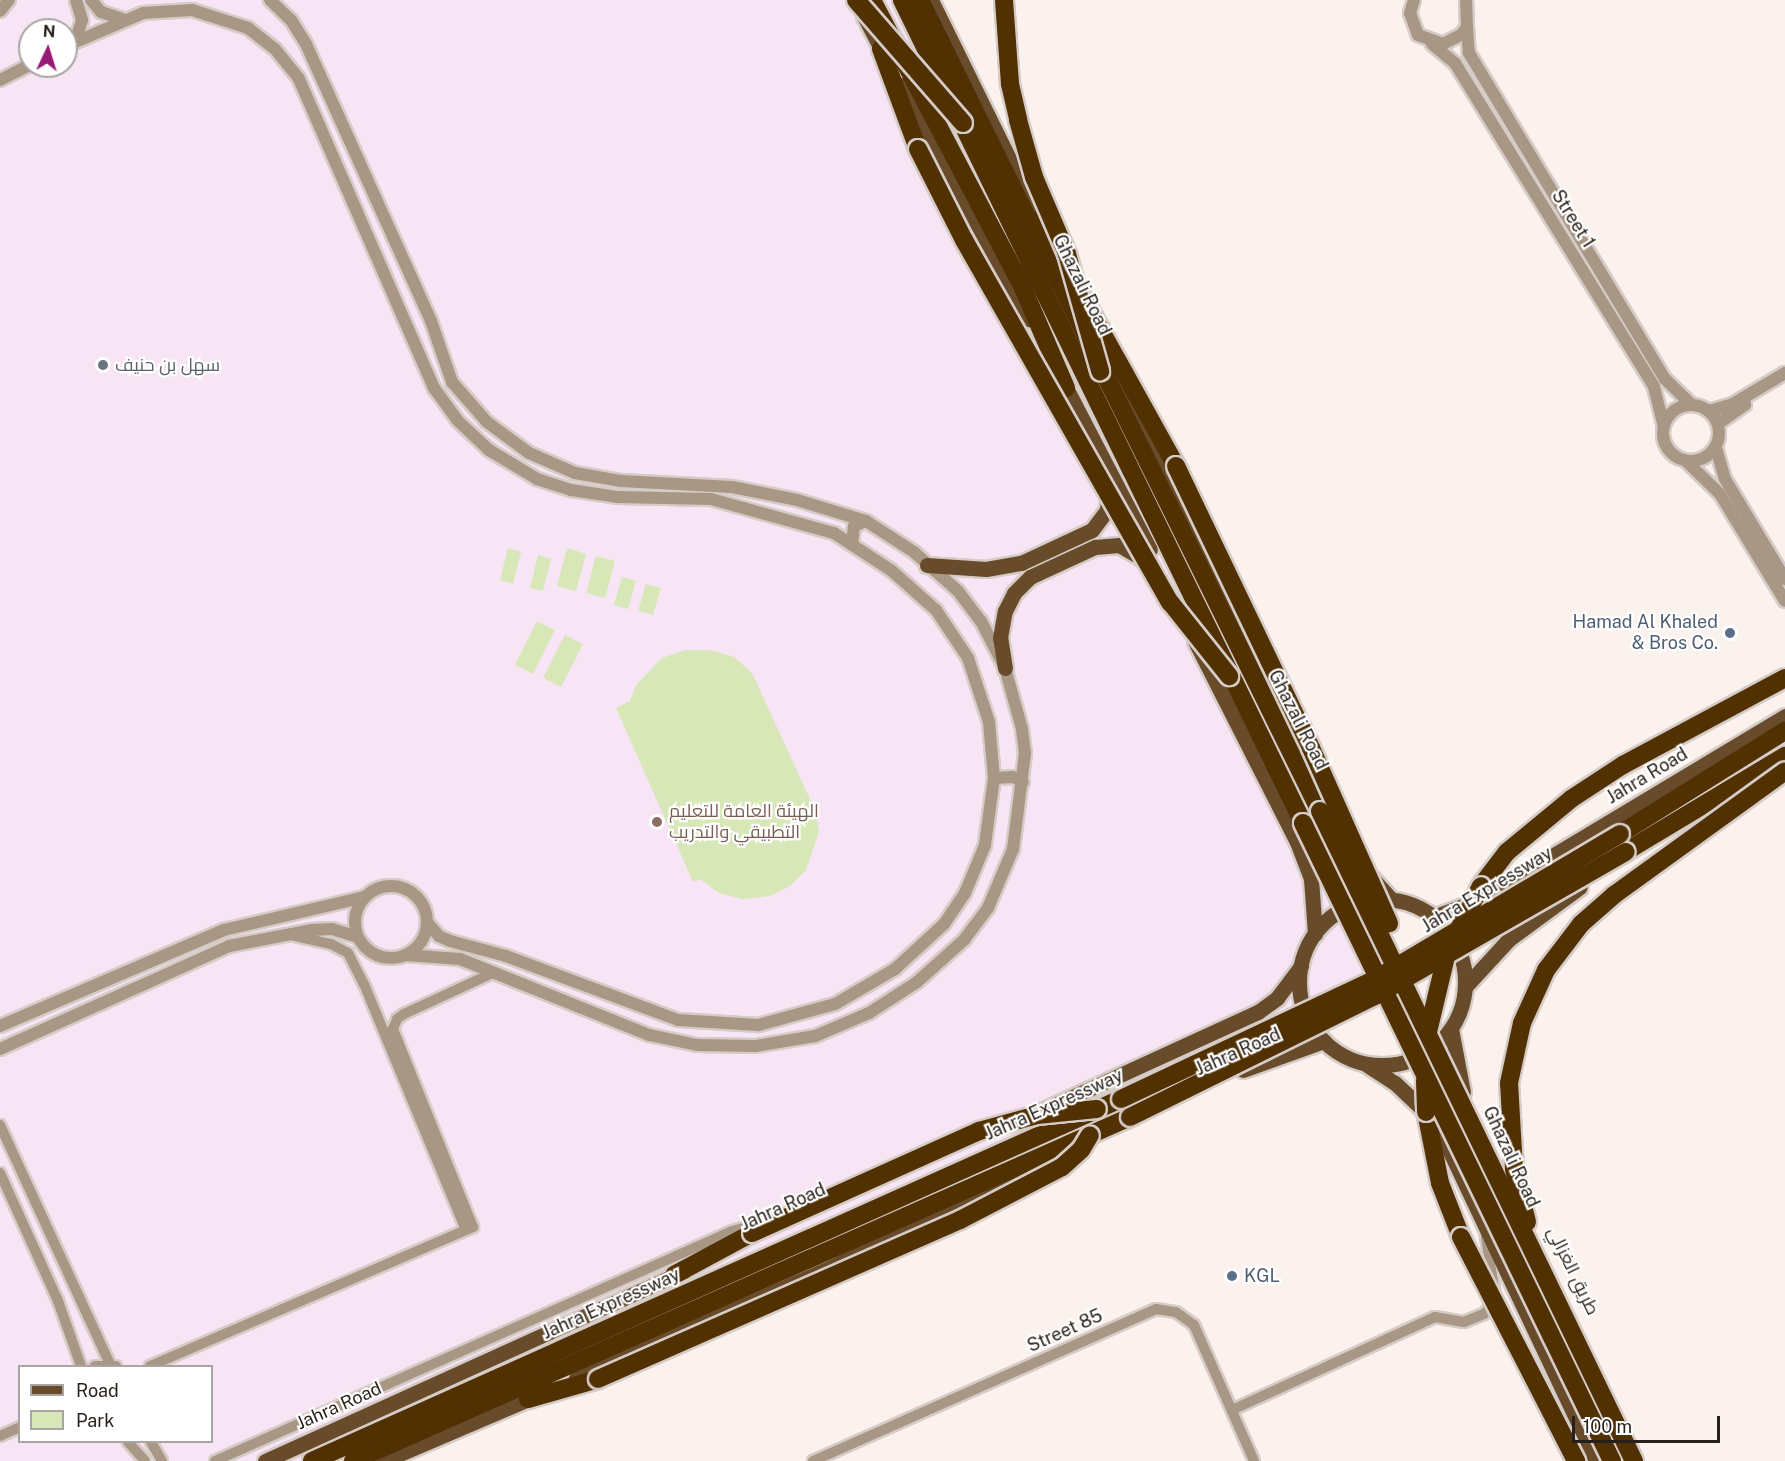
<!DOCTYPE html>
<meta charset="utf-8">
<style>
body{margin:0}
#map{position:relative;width:1785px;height:1461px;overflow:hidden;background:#fcf2ed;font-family:"Public Sans",Cairo,sans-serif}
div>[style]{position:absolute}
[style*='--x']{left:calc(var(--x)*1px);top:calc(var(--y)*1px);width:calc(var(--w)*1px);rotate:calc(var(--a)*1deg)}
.education>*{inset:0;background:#f7e4f4}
.green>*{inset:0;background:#d7e7b8}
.roads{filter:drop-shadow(2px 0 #d6ccc7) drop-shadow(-2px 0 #d6ccc7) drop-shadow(0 2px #d6ccc7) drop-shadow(0 -2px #d6ccc7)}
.minor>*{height:10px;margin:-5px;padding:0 5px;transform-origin:5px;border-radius:5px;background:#a89785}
.tertiary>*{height:12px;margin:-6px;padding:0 6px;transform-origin:6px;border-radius:6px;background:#a89785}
.tertiary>.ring{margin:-6px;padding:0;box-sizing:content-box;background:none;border:12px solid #a89785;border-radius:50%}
.primary>*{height:15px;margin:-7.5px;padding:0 7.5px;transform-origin:7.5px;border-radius:7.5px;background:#684b2a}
.primary>.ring{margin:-7.5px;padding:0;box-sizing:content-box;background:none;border:15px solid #684b2a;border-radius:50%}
.motorway>*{height:18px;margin:-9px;padding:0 9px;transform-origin:9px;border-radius:9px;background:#513002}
.bridges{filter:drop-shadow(2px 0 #d6ccc7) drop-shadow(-2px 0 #d6ccc7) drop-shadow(0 2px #d6ccc7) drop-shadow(0 -2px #d6ccc7)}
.motorway-bridge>*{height:18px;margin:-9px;padding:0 9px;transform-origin:9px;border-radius:9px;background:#513002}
.dots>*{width:16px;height:16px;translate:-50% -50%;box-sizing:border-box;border:3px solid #fff;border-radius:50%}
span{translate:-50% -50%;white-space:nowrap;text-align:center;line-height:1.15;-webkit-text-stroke:4.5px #fff;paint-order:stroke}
.street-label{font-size:18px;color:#271f1a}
.worship-label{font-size:18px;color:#5b616d}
.left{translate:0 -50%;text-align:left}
.service-label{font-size:18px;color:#4e5e75}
.right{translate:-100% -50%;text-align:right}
.education-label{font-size:18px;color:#785e54}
.legend{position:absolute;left:18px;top:1365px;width:195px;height:78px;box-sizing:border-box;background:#fff;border:2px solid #a9a5a3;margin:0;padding:8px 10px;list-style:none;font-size:18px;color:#271f1a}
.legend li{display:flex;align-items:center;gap:12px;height:30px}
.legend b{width:30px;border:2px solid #a9a5a3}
.north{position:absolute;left:18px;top:18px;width:60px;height:60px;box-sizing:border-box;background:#fff;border:2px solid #a9a5a3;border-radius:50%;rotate:4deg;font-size:16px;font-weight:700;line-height:24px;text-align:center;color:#271f1a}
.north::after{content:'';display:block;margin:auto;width:21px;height:27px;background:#961b75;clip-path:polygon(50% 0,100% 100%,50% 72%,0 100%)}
.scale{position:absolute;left:1572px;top:1416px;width:148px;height:27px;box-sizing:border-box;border:3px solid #271f1a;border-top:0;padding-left:8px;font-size:18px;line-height:21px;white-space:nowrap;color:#271f1a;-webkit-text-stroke:4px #fff;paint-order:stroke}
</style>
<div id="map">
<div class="education">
<i style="clip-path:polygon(evenodd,0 0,911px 0,1392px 978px,1090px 1136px,346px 1461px,0 1461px,0 0,30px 30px,66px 30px,66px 66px,30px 66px,30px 30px,0 0,20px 1366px,212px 1366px,212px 1442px,20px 1442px,20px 1366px)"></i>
</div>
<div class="green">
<i style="clip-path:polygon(508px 548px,521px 552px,513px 584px,500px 580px)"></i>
<i style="clip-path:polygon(567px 548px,586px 554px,576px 591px,557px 586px)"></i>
<i style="clip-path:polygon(538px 555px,551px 559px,543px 591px,530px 588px)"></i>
<i style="clip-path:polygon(596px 556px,615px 561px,605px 598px,586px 593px)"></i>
<i style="clip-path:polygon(622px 577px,636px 581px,628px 609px,614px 605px)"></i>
<i style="clip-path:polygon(646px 584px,661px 588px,653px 615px,638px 611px)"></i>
<i style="clip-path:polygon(537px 621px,555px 630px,533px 674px,515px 665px)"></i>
<i style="clip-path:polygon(565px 635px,583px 644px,561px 687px,543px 678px)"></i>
<i style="clip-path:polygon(685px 650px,711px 650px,734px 657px,752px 673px,815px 810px,819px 832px,806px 870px,790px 886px,770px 896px,743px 899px,719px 893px,700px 879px,693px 882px,616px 708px,630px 701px,636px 685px,662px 658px)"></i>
</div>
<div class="roads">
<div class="minor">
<i style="--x:291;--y:935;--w:41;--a:12.7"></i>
<i style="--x:331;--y:944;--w:19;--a:28"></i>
<i style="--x:348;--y:953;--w:35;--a:63"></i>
<i style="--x:364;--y:984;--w:266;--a:67.5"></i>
<i style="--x:0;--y:1125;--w:263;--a:65.3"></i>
<i style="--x:0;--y:1173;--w:141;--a:65.6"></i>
<i style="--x:58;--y:1301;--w:69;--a:70.5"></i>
<i style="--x:95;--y:1366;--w:21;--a:0"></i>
<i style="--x:150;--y:1366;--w:352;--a:-23.3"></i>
<i style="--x:473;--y:1227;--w:214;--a:-112"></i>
<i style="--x:393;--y:1029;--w:11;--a:-68"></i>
<i style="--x:397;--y:1019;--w:9;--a:-36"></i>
<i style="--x:404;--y:1014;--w:100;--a:-24.8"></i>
<i style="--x:1232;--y:1410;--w:223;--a:-24.6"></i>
<i style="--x:1435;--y:1317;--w:29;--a:10"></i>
<i style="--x:1464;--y:1322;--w:22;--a:-22"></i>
<i style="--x:1484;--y:1314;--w:13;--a:-48"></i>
<i style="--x:1493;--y:1304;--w:10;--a:-79"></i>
<i style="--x:1495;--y:1294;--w:58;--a:-99"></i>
<i style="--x:0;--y:1436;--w:22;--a:-24"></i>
<i style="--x:128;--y:1442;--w:25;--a:48"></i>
<i style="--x:151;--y:1442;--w:22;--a:60"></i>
<i style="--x:215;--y:1461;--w:566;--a:-23.98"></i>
<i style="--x:732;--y:1231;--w:24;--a:-15"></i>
<i style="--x:813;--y:1461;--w:375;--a:-23.9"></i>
<i style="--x:1156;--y:1309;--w:20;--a:9"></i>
<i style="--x:1176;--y:1312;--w:22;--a:36"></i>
<i style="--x:1194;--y:1325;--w:149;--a:66.2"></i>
</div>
<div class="tertiary">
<i style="--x:76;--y:0;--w:21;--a:73"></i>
<i style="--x:82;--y:20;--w:21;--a:107"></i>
<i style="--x:91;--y:0;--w:16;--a:50"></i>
<i style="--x:101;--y:12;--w:22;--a:18"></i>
<i style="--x:270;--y:0;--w:29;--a:44"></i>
<i style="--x:291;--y:20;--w:28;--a:58"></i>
<i style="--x:306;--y:44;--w:304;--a:65.7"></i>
<i style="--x:431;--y:321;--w:65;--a:71"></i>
<i style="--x:452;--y:382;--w:53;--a:48.8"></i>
<i style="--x:487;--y:422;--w:52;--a:36.4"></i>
<i style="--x:529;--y:453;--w:50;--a:23.5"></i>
<i style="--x:575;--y:473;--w:47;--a:9.9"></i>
<i style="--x:621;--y:481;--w:111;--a:3.1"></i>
<i style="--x:732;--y:487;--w:66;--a:11.3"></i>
<i style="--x:797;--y:500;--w:72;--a:16.9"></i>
<i style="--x:866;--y:521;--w:57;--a:32.9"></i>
<i style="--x:914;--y:552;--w:59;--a:41.6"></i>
<i style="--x:958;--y:591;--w:38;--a:53"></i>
<i style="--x:981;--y:621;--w:53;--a:62.9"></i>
<i style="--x:1005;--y:668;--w:63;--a:74.4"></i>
<i style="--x:1022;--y:729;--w:24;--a:83"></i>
<i style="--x:1025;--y:753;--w:97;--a:97.1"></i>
<i style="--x:1013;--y:849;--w:64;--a:113"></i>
<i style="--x:988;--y:908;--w:39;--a:127"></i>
<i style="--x:965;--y:939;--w:64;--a:138.1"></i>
<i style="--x:917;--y:982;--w:57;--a:147.1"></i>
<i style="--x:869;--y:1013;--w:59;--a:156.9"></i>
<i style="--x:815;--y:1036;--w:61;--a:170.5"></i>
<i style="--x:755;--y:1046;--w:58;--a:-179"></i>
<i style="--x:697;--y:1045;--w:49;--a:-168.2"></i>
<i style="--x:649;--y:1035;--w:204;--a:-158.1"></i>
<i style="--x:460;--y:959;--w:55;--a:-175.8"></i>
<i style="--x:1414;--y:0;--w:14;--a:107"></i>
<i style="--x:1410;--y:13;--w:23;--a:70"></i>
<i style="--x:1418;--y:35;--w:27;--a:20"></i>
<i style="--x:1443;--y:44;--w:20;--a:-27"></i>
<i style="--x:1461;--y:35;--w:10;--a:-53"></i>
<i style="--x:1467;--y:27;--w:27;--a:-92"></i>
<i style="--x:0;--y:11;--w:14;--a:-51"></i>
<i style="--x:1467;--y:27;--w:26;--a:86"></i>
<i style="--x:1469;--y:53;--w:380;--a:59"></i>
<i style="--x:1665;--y:379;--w:36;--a:44"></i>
<i style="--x:1432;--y:44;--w:30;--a:40"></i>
<i style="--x:1455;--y:63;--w:380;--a:58.4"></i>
<i style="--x:1654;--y:387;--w:38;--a:76"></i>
<i style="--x:66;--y:46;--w:84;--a:-23.2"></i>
<i style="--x:143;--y:13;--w:49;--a:-3.5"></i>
<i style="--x:192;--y:10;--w:59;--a:17.8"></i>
<i style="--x:248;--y:28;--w:34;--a:38"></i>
<i style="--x:275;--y:49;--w:38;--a:51"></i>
<i style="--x:299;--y:79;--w:337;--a:66.4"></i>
<i style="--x:434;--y:388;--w:39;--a:54"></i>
<i style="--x:457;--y:420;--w:44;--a:43.2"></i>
<i style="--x:489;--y:450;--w:56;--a:31.1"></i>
<i style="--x:537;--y:479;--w:36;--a:18"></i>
<i style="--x:571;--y:490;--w:48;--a:8.5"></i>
<i style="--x:618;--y:497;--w:93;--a:1.2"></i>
<i style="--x:711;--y:499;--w:128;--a:15.5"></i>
<i style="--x:834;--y:533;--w:69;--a:33.2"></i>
<i style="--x:892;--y:571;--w:59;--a:41.6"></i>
<i style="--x:936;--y:610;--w:58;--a:56.3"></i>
<i style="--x:968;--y:658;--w:67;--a:71.8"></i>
<i style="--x:989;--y:722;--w:56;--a:84.9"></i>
<i style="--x:994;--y:778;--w:68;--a:97.7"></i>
<i style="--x:985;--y:845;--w:52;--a:112.6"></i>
<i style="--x:965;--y:893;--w:37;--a:124"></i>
<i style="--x:944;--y:924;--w:67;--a:137.4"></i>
<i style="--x:895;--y:969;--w:69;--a:149.7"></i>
<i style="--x:835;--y:1004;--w:80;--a:164.7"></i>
<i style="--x:758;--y:1025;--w:80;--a:-176.4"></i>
<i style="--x:678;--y:1020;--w:184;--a:-159.6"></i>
<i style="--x:506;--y:956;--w:58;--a:-165"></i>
<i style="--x:450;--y:941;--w:12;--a:-156"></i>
<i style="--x:439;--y:936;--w:18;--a:-131"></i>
<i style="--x:0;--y:80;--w:34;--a:-27"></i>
<i class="ring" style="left:1663px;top:405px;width:44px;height:44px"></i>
<i style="--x:1709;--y:411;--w:25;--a:-16"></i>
<i style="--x:1733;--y:404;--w:61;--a:-30.8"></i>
<i style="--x:1719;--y:423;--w:32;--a:-35"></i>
<i style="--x:1716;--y:448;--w:32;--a:74"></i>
<i style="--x:1725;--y:479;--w:117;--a:59"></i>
<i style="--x:1686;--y:461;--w:47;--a:44.1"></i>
<i style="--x:1720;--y:494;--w:125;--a:58.7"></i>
<i style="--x:852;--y:545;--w:19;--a:-84"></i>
<i style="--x:854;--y:526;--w:13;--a:-23"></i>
<i style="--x:994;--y:778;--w:19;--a:-3"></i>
<i style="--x:1013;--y:777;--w:11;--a:27"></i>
<i class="ring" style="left:355px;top:886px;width:60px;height:60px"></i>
<i style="--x:0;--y:1026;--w:244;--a:-23.2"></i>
<i style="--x:224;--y:930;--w:145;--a:-13.2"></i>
<i style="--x:0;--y:1049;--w:251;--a:-24.2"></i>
<i style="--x:229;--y:946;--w:85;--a:-10.9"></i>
<i style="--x:312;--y:930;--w:20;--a:-3"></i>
<i style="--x:332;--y:929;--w:27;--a:17"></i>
</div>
<div class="primary">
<i style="--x:931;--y:0;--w:254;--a:63.8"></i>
<i style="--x:864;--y:16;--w:47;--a:62.4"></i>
<i style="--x:901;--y:85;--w:267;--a:61.3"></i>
<i style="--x:1111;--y:365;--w:472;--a:63.7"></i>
<i style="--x:1062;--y:380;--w:191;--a:62.6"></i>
<i style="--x:927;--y:565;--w:59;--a:3.9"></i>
<i style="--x:986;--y:569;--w:36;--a:-10"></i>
<i style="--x:1021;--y:563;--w:78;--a:-24.9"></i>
<i style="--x:1092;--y:530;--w:25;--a:-53"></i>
<i style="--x:1107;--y:510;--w:20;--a:-84"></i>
<i style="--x:1195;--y:641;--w:225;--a:63.1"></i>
<i style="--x:1297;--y:842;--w:40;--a:69"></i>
<i style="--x:1311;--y:879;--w:55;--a:85.8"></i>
<i style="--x:1005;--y:668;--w:30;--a:-99"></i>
<i style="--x:1000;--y:638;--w:27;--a:-80"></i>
<i style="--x:1005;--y:611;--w:20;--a:-63"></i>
<i style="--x:1014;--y:593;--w:23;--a:-45"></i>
<i style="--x:1030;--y:577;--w:72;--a:-24.8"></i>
<i style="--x:1095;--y:547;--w:24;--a:-5"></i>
<i style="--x:1119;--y:545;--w:32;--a:30"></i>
<i style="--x:1372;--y:878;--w:30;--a:48"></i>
<i class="ring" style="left:1299px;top:899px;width:151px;height:151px"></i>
<i style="--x:1433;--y:917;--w:49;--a:-20.3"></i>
<i style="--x:1479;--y:900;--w:357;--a:-31"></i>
<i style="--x:1465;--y:987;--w:64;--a:-47.5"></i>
<i style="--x:1508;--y:940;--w:89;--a:-36.4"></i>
<i style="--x:1451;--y:1029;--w:64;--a:79.2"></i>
<i style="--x:1367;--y:1065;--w:33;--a:33"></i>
<i style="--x:1395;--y:1083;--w:57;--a:43.6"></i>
<i style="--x:1436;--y:1122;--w:375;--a:64.7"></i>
<i style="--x:1243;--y:1070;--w:86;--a:-19.7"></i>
<i style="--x:1037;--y:1113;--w:243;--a:-24.6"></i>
<i style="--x:1258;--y:1012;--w:24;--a:-36"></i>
<i style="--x:1277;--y:998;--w:40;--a:-53"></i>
<i style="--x:576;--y:1378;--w:280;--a:-23.5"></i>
<i style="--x:833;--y:1266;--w:259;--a:-25.6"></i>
<i style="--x:265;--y:1461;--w:460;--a:-24.4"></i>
<i style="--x:383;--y:1461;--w:168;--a:-23.1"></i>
</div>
<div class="motorway">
<i style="--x:872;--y:0;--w:325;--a:62.3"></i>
<i style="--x:1023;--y:288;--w:109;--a:66.7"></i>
<i style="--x:902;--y:0;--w:915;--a:64.02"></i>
<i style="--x:920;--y:0;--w:904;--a:63.75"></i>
<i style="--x:881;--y:49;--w:107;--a:69.7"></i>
<i style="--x:1039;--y:220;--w:55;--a:60.6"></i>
<i style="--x:1084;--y:300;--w:190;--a:61"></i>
<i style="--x:1620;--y:834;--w:195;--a:-32"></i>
<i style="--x:1625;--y:852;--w:187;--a:-31"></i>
<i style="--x:1481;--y:886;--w:43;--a:-52.6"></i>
<i style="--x:1507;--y:852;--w:83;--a:-39.6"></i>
<i style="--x:1571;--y:799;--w:62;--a:-33.2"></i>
<i style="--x:1623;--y:765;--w:184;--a:-28.2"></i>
<i style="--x:1426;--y:1112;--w:72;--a:78.8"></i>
<i style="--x:1440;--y:1183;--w:58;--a:68.7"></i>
<i style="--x:674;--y:1275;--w:89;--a:-28.3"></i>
<i style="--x:528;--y:1399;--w:73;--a:-15.9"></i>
<i style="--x:312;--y:1461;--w:886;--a:-24.11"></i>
<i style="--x:353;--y:1461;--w:850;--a:-23.88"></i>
</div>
</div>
<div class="bridges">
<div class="motorway-bridge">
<i style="--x:856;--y:0;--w:163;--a:49"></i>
<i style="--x:1004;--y:0;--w:84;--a:85.9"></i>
<i style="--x:1010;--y:84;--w:37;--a:77"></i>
<i style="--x:1018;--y:120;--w:59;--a:74.3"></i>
<i style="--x:1034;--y:177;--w:84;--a:66.8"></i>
<i style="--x:1067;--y:254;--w:122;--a:74.2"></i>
<i style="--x:918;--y:149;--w:102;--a:63.2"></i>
<i style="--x:964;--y:240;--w:417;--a:60.4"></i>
<i style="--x:1170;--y:602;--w:95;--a:51.4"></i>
<i style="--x:1176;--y:466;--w:313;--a:64.4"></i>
<i style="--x:1311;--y:748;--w:192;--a:66"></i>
<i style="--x:1320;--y:811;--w:722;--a:64.22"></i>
<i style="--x:1303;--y:823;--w:709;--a:64.16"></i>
<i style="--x:1428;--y:1032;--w:82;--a:-76.6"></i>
<i style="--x:1447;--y:952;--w:74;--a:-62.7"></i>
<i style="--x:1425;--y:1081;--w:31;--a:88"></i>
<i style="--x:1121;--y:1099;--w:280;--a:-25.2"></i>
<i style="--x:1374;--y:980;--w:286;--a:-30.7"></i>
<i style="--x:1130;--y:1117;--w:273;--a:-26.3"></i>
<i style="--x:1375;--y:996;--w:289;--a:-29.9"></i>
<i style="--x:1527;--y:1222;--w:55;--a:-103.8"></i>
<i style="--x:1514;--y:1169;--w:86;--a:-93.3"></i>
<i style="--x:1509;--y:1083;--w:61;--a:-77.8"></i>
<i style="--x:1522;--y:1023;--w:58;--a:-65.6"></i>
<i style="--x:1546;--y:970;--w:58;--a:-52.7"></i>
<i style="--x:1581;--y:924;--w:44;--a:-41.3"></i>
<i style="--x:1614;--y:895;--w:211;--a:-35.9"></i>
<i style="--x:752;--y:1233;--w:249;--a:-24.2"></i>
<i style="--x:979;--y:1131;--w:60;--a:-15.4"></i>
<i style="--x:1037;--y:1115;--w:60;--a:-5.7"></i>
<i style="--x:1461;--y:1237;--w:252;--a:62.8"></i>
<i style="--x:598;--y:1379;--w:395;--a:-23.7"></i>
<i style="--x:960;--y:1220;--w:115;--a:-27.5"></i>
<i style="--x:1062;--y:1167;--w:25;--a:-42"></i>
<i style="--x:1081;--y:1150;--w:17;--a:-59"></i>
</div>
</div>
<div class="dots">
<i style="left:103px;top:365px;background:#6b7280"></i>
<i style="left:1730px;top:633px;background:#5c6f8a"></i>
<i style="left:657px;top:822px;background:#8d6e63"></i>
<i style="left:1232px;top:1276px;background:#5c6f8a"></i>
</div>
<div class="street-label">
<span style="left:1573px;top:219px;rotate:58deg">Street 1</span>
<span style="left:1082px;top:285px;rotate:64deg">Ghazali Road</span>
<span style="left:1298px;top:720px;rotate:63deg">Ghazali Road</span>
<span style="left:1647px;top:776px;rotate:-31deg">Jahra Road</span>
<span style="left:1487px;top:890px;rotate:-31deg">Jahra Expressway</span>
<span style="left:1238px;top:1052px;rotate:-24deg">Jahra Road</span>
<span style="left:1054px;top:1105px;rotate:-24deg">Jahra Expressway</span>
<span style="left:1511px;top:1157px;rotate:65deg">Ghazali Road</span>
<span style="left:783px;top:1207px;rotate:-24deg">Jahra Road</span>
<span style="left:1573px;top:1271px;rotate:64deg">طريق الغزالي</span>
<span style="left:611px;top:1304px;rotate:-24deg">Jahra Expressway</span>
<span style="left:1065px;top:1331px;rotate:-24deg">Street 85</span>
<span style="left:339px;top:1406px;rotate:-24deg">Jahra Road</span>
</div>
<div class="worship-label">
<span class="left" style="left:115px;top:365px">سهل بن حنيف</span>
</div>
<div class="service-label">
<span class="right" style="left:1718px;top:633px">Hamad Al Khaled<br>&amp; Bros Co.</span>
<span class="left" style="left:1244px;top:1276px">KGL</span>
</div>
<div class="education-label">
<span class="left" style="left:669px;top:822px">الهيئة العامة للتعليم<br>التطبيقي والتدريب</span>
</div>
<ul class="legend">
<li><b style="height:8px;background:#684b2a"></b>Road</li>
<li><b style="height:16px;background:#d7e7b8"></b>Park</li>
</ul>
<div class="north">N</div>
<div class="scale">100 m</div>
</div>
